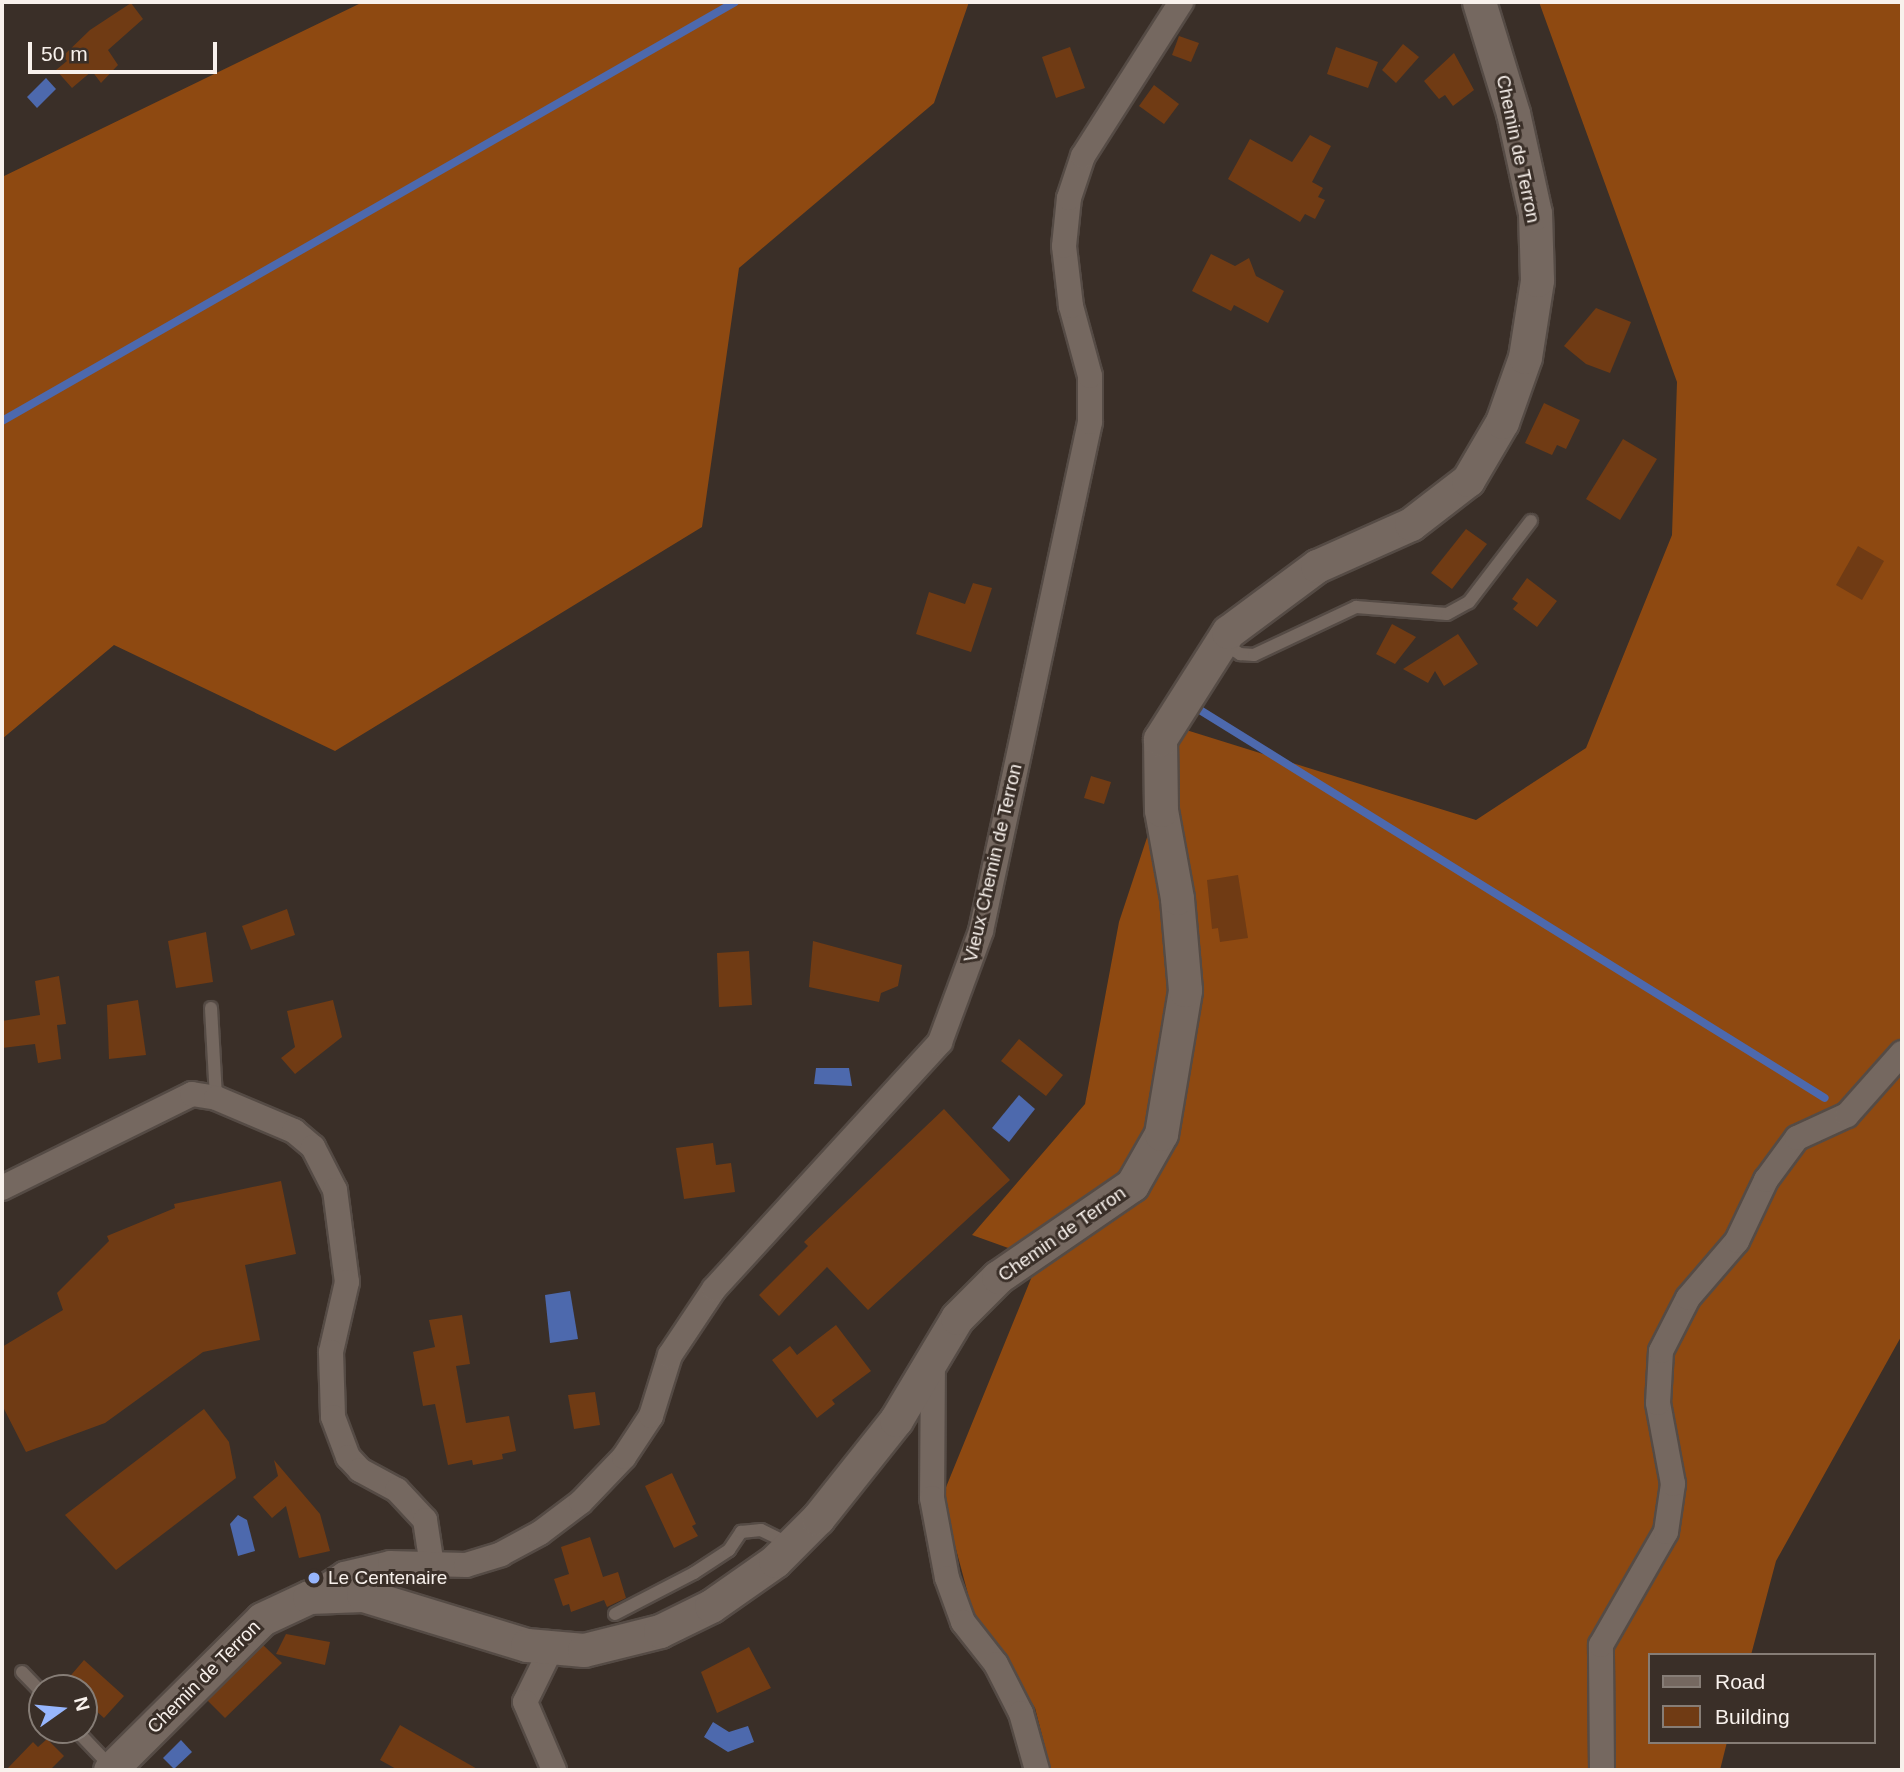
<!DOCTYPE html>
<style>
body{margin:0}
#map{position:relative;width:1904px;height:1772px;overflow:hidden;background:#3a2f28;font-family:Helvetica,sans-serif}
div>[style]{position:absolute}
[style*='--x']{left:calc(var(--x)*1px);top:calc(var(--y)*1px);width:calc(var(--w)*1px);rotate:calc(var(--a)*1deg)}
.forest>*{inset:0;background:#8e4911}
.water>*{inset:0;background:#4d69ad}
.stream>*{height:8px;margin:-4px;padding:0 4px;transform-origin:4px;border-radius:4px;background:#4d69ad}
.building>*{inset:0;background:#703b14}
.roads{filter:drop-shadow(2px 0 #554b45) drop-shadow(-2px 0 #554b45) drop-shadow(0 2px #554b45) drop-shadow(0 -2px #554b45)}
.lane>*{height:12px;margin:-6px;padding:0 6px;transform-origin:6px;border-radius:6px;background:#756860}
.street>*{height:24px;margin:-12px;padding:0 12px;transform-origin:12px;border-radius:12px;background:#756860}
.secondary>*{height:33px;margin:-16.5px;padding:0 16.5px;transform-origin:16.5px;border-radius:16.5px;background:#756860}
.dots>*{width:19px;height:19px;translate:-50% -50%;box-sizing:border-box;border:4px solid #3a2f28;border-radius:50%}
span{translate:-50% -50%;white-space:nowrap;text-align:center;line-height:1.15;-webkit-text-stroke:6px #3a2f28;paint-order:stroke}
.street-label{font-size:19px;color:#f8f1ec}
.poi-label{font-size:19px;color:#f8f1ec}
.left{translate:0 -50%;text-align:left}
.frame{position:absolute;inset:0;border:4px solid #f8f1ec;pointer-events:none}
.legend{position:absolute;left:1648px;top:1653px;width:228px;height:91px;box-sizing:border-box;background:#3a2f28;border:2px solid #867d76;margin:0;padding:9px 12px;list-style:none;font-size:21px;color:#f8f1ec}
.legend li{display:flex;align-items:center;gap:14px;height:35px}
.legend b{width:35px;border:2px solid #867d76}
.north{position:absolute;left:28px;top:1674px;width:70px;height:70px;box-sizing:border-box;background:#3a2f28;border:2px solid #867d76;border-radius:50%;rotate:75deg;font-size:19px;font-weight:700;line-height:28px;text-align:center;color:#f8f1ec}
.north::after{content:'';display:block;margin:auto;width:24px;height:32px;background:#97b6fd;clip-path:polygon(50% 0,100% 100%,50% 72%,0 100%)}
.scale{position:absolute;left:28px;top:42px;width:189px;height:32px;box-sizing:border-box;border:4px solid #f8f1ec;border-top:0;padding-left:9px;font-size:21px;line-height:24px;white-space:nowrap;color:#f8f1ec;-webkit-text-stroke:5px #3a2f28;paint-order:stroke}
</style>
<div id="map">
<div class="forest">
<i style="clip-path:polygon(363px 2px,969px 2px,934px 103px,739px 268px,702px 527px,335px 751px,114px 645px,2px 739px,2px 177px)"></i>
<i style="clip-path:polygon(1539px 2px,1902px 2px,1902px 1335px,1776px 1561px,1751px 1655px,1650px 1655px,1650px 1742px,1727px 1742px,1720px 1770px,1051px 1770px,1035px 1708px,972px 1609px,942px 1497px,1039px 1259px,972px 1235px,1085px 1104px,1119px 922px,1183px 729px,1476px 820px,1586px 748px,1672px 535px,1677px 382px)"></i>
</div>
<div class="water">
<i style="clip-path:polygon(46px 78px,56px 89px,37px 108px,27px 97px)"></i>
<i style="clip-path:polygon(816px 1068px,849px 1068px,852px 1086px,814px 1084px)"></i>
<i style="clip-path:polygon(1019px 1095px,1035px 1109px,1009px 1142px,992px 1128px)"></i>
<i style="clip-path:polygon(570px 1291px,578px 1339px,550px 1343px,545px 1295px)"></i>
<i style="clip-path:polygon(238px 1515px,247px 1520px,255px 1551px,238px 1556px,230px 1524px)"></i>
<i style="clip-path:polygon(713px 1722px,729px 1732px,748px 1726px,754px 1742px,728px 1752px,704px 1737px)"></i>
<i style="clip-path:polygon(181px 1740px,192px 1752px,174px 1769px,163px 1758px)"></i>
</div>
<div class="stream">
<i style="--x:2;--y:421;--w:844;--a:-29.75"></i>
<i style="--x:1195;--y:707;--w:741;--a:31.83"></i>
</div>
<div class="building">
<i style="clip-path:polygon(131px 3px,143px 19px,108px 50px,118px 65px,101px 83px,92px 71px,72px 88px,56px 70px,67px 61px,63px 56px,90px 30px)"></i>
<i style="clip-path:polygon(1179px 36px,1199px 43px,1191px 62px,1172px 55px)"></i>
<i style="clip-path:polygon(1403px 44px,1419px 57px,1396px 83px,1382px 70px)"></i>
<i style="clip-path:polygon(1070px 47px,1085px 88px,1056px 98px,1042px 57px)"></i>
<i style="clip-path:polygon(1336px 47px,1378px 62px,1368px 88px,1327px 74px)"></i>
<i style="clip-path:polygon(1454px 53px,1474px 90px,1453px 106px,1445px 95px,1439px 99px,1424px 81px)"></i>
<i style="clip-path:polygon(1154px 85px,1179px 104px,1164px 124px,1139px 106px)"></i>
<i style="clip-path:polygon(1310px 135px,1331px 146px,1312px 182px,1323px 188px,1318px 197px,1325px 200px,1315px 219px,1305px 214px,1300px 222px,1228px 179px,1250px 139px,1292px 162px)"></i>
<i style="clip-path:polygon(1211px 254px,1235px 266px,1249px 258px,1256px 276px,1284px 291px,1268px 323px,1234px 305px,1231px 311px,1192px 291px)"></i>
<i style="clip-path:polygon(1596px 308px,1631px 322px,1610px 373px,1586px 364px,1564px 346px)"></i>
<i style="clip-path:polygon(1544px 403px,1580px 420px,1566px 449px,1557px 445px,1552px 455px,1525px 443px)"></i>
<i style="clip-path:polygon(1623px 439px,1657px 459px,1620px 520px,1586px 499px)"></i>
<i style="clip-path:polygon(1466px 529px,1487px 544px,1452px 589px,1431px 573px)"></i>
<i style="clip-path:polygon(1858px 546px,1884px 561px,1862px 600px,1836px 585px)"></i>
<i style="clip-path:polygon(1527px 578px,1557px 601px,1537px 627px,1513px 609px,1518px 603px,1512px 599px)"></i>
<i style="clip-path:polygon(973px 583px,992px 588px,971px 652px,916px 634px,929px 592px,965px 604px)"></i>
<i style="clip-path:polygon(1392px 624px,1416px 637px,1395px 664px,1376px 654px)"></i>
<i style="clip-path:polygon(1458px 634px,1478px 664px,1444px 686px,1435px 671px,1428px 683px,1403px 669px)"></i>
<i style="clip-path:polygon(1091px 776px,1111px 782px,1104px 804px,1084px 798px)"></i>
<i style="clip-path:polygon(1238px 875px,1248px 938px,1220px 942px,1218px 928px,1212px 929px,1207px 880px)"></i>
<i style="clip-path:polygon(287px 909px,295px 935px,251px 950px,242px 926px)"></i>
<i style="clip-path:polygon(206px 932px,213px 982px,176px 988px,168px 941px)"></i>
<i style="clip-path:polygon(813px 941px,902px 965px,898px 986px,881px 993px,879px 1002px,809px 987px)"></i>
<i style="clip-path:polygon(749px 951px,752px 1005px,719px 1007px,717px 953px)"></i>
<i style="clip-path:polygon(59px 976px,66px 1024px,57px 1025px,61px 1059px,38px 1063px,35px 1044px,2px 1048px,2px 1021px,40px 1015px,35px 981px)"></i>
<i style="clip-path:polygon(138px 1000px,146px 1055px,109px 1059px,107px 1005px)"></i>
<i style="clip-path:polygon(333px 1000px,342px 1037px,295px 1074px,281px 1058px,295px 1047px,287px 1011px)"></i>
<i style="clip-path:polygon(1019px 1039px,1063px 1075px,1046px 1096px,1001px 1061px)"></i>
<i style="clip-path:polygon(944px 1109px,1010px 1180px,868px 1310px,827px 1267px,779px 1316px,759px 1295px,808px 1246px,804px 1242px)"></i>
<i style="clip-path:polygon(713px 1143px,716px 1165px,731px 1163px,735px 1192px,684px 1199px,676px 1148px)"></i>
<i style="clip-path:polygon(281px 1181px,296px 1254px,245px 1265px,260px 1340px,203px 1352px,105px 1423px,26px 1452px,2px 1405px,2px 1347px,63px 1310px,57px 1293px,109px 1241px,107px 1236px,175px 1208px,174px 1204px)"></i>
<i style="clip-path:polygon(462px 1315px,470px 1364px,456px 1366px,466px 1423px,509px 1416px,516px 1451px,502px 1454px,503px 1459px,473px 1465px,472px 1460px,448px 1465px,435px 1404px,423px 1406px,413px 1352px,435px 1347px,429px 1320px)"></i>
<i style="clip-path:polygon(836px 1325px,871px 1371px,832px 1400px,835px 1404px,817px 1418px,772px 1360px,790px 1346px,797px 1355px)"></i>
<i style="clip-path:polygon(595px 1392px,600px 1425px,574px 1429px,568px 1395px)"></i>
<i style="clip-path:polygon(204px 1409px,229px 1442px,236px 1478px,116px 1570px,65px 1515px)"></i>
<i style="clip-path:polygon(274px 1460px,320px 1514px,330px 1551px,299px 1558px,286px 1506px,272px 1518px,253px 1497px,278px 1476px)"></i>
<i style="clip-path:polygon(672px 1473px,696px 1524px,692px 1526px,698px 1536px,674px 1548px,645px 1486px)"></i>
<i style="clip-path:polygon(590px 1537px,603px 1577px,618px 1572px,626px 1598px,607px 1607px,604px 1600px,571px 1612px,569px 1604px,563px 1606px,554px 1579px,569px 1574px,561px 1547px)"></i>
<i style="clip-path:polygon(286px 1634px,330px 1642px,325px 1665px,276px 1654px)"></i>
<i style="clip-path:polygon(263px 1645px,282px 1663px,225px 1718px,207px 1700px)"></i>
<i style="clip-path:polygon(749px 1647px,771px 1688px,717px 1713px,701px 1672px)"></i>
<i style="clip-path:polygon(84px 1660px,124px 1696px,104px 1718px,84px 1700px,84px 1688px,60px 1688px)"></i>
<i style="clip-path:polygon(400px 1725px,479px 1770px,398px 1770px,380px 1760px)"></i>
<i style="clip-path:polygon(47px 1739px,64px 1756px,50px 1770px,6px 1770px,33px 1742px,38px 1747px)"></i>
</div>
<div class="roads">
<div class="lane">
<i style="--x:1222;--y:642;--w:22;--a:34"></i>
<i style="--x:1240;--y:654;--w:14;--a:4"></i>
<i style="--x:1254;--y:655;--w:113;--a:-25.2"></i>
<i style="--x:1356;--y:607;--w:91;--a:4.4"></i>
<i style="--x:1447;--y:614;--w:25;--a:-29"></i>
<i style="--x:1469;--y:602;--w:102;--a:-52.6"></i>
<i style="--x:211;--y:1008;--w:90;--a:86.8"></i>
<i style="--x:615;--y:1614;--w:89;--a:-27.4"></i>
<i style="--x:694;--y:1573;--w:42;--a:-33.3"></i>
<i style="--x:729;--y:1550;--w:22;--a:-56"></i>
<i style="--x:741;--y:1532;--w:20;--a:-6"></i>
<i style="--x:761;--y:1530;--w:30;--a:26"></i>
<i style="--x:22;--y:1672;--w:29;--a:46"></i>
<i style="--x:76;--y:1730;--w:52;--a:46.5"></i>
</div>
<div class="street">
<i style="--x:2;--y:1188;--w:212;--a:-26.3"></i>
<i style="--x:192;--y:1094;--w:24;--a:9"></i>
<i style="--x:216;--y:1098;--w:85;--a:22.9"></i>
<i style="--x:294;--y:1131;--w:25;--a:40"></i>
<i style="--x:313;--y:1147;--w:48;--a:62.9"></i>
<i style="--x:335;--y:1190;--w:93;--a:82.6"></i>
<i style="--x:347;--y:1282;--w:72;--a:102.9"></i>
<i style="--x:331;--y:1352;--w:65;--a:88.2"></i>
<i style="--x:333;--y:1417;--w:43;--a:69.4"></i>
<i style="--x:348;--y:1457;--w:18;--a:47"></i>
<i style="--x:360;--y:1470;--w:42;--a:28.4"></i>
<i style="--x:397;--y:1490;--w:41;--a:47"></i>
<i style="--x:425;--y:1520;--w:47;--a:81.3"></i>
<i style="--x:933;--y:1358;--w:140;--a:90.4"></i>
<i style="--x:932;--y:1498;--w:81;--a:79.4"></i>
<i style="--x:947;--y:1578;--w:47;--a:70"></i>
<i style="--x:963;--y:1622;--w:53;--a:51.8"></i>
<i style="--x:996;--y:1664;--w:55;--a:63"></i>
<i style="--x:1021;--y:1713;--w:59;--a:74.3"></i>
<i style="--x:309;--y:1597;--w:42;--a:-33.3"></i>
<i style="--x:344;--y:1574;--w:47;--a:-13.4"></i>
<i style="--x:390;--y:1563;--w:76;--a:1.5"></i>
<i style="--x:466;--y:1565;--w:37;--a:-17"></i>
<i style="--x:501;--y:1554;--w:44;--a:-28.3"></i>
<i style="--x:540;--y:1533;--w:51;--a:-37.1"></i>
<i style="--x:581;--y:1502;--w:62;--a:-46.3"></i>
<i style="--x:624;--y:1457;--w:49;--a:-56.6"></i>
<i style="--x:651;--y:1416;--w:64;--a:-72.7"></i>
<i style="--x:670;--y:1355;--w:79;--a:-56.3"></i>
<i style="--x:714;--y:1289;--w:335;--a:-47.5"></i>
<i style="--x:940;--y:1042;--w:118;--a:-69.7"></i>
<i style="--x:981;--y:931;--w:521;--a:-77.91"></i>
<i style="--x:1090;--y:422;--w:46;--a:-90"></i>
<i style="--x:1090;--y:376;--w:73;--a:-105.2"></i>
<i style="--x:1071;--y:306;--w:60;--a:-96.7"></i>
<i style="--x:1064;--y:246;--w:48;--a:-84.1"></i>
<i style="--x:1069;--y:198;--w:44;--a:-71.6"></i>
<i style="--x:1083;--y:156;--w:183;--a:-57.5"></i>
<i style="--x:551;--y:1649;--w:59;--a:116.1"></i>
<i style="--x:525;--y:1702;--w:74;--a:66.9"></i>
<i style="--x:1602;--y:1770;--w:125;--a:-90.5"></i>
<i style="--x:1601;--y:1645;--w:130;--a:-60.1"></i>
<i style="--x:1666;--y:1532;--w:49;--a:-81.7"></i>
<i style="--x:1673;--y:1484;--w:82;--a:-100.5"></i>
<i style="--x:1658;--y:1403;--w:52;--a:-86.7"></i>
<i style="--x:1661;--y:1351;--w:59;--a:-63"></i>
<i style="--x:1688;--y:1298;--w:75;--a:-49.3"></i>
<i style="--x:1737;--y:1241;--w:68;--a:-64.6"></i>
<i style="--x:1766;--y:1180;--w:52;--a:-53.6"></i>
<i style="--x:1797;--y:1138;--w:55;--a:-24.7"></i>
<i style="--x:1847;--y:1115;--w:83;--a:-48.4"></i>
</div>
<div class="secondary">
<i style="--x:110;--y:1770;--w:214;--a:-44.8"></i>
<i style="--x:262;--y:1619;--w:52;--a:-25.1"></i>
<i style="--x:309;--y:1597;--w:54;--a:-2.1"></i>
<i style="--x:363;--y:1595;--w:171;--a:17"></i>
<i style="--x:527;--y:1645;--w:57;--a:5"></i>
<i style="--x:584;--y:1650;--w:78;--a:-14"></i>
<i style="--x:660;--y:1631;--w:57;--a:-26.1"></i>
<i style="--x:711;--y:1606;--w:78;--a:-35.1"></i>
<i style="--x:775;--y:1561;--w:61;--a:-45"></i>
<i style="--x:818;--y:1518;--w:125;--a:-51.5"></i>
<i style="--x:896;--y:1420;--w:119;--a:-59.1"></i>
<i style="--x:957;--y:1318;--w:58;--a:-45"></i>
<i style="--x:998;--y:1277;--w:163;--a:-34.5"></i>
<i style="--x:1132;--y:1185;--w:59;--a:-60.4"></i>
<i style="--x:1161;--y:1134;--w:146;--a:-80.5"></i>
<i style="--x:1185;--y:990;--w:92;--a:-95"></i>
<i style="--x:1177;--y:898;--w:89;--a:-100.3"></i>
<i style="--x:1161;--y:810;--w:71;--a:-90.8"></i>
<i style="--x:1160;--y:739;--w:127;--a:-57.6"></i>
<i style="--x:1228;--y:632;--w:111;--a:-36.6"></i>
<i style="--x:1317;--y:566;--w:103;--a:-24.1"></i>
<i style="--x:1411;--y:524;--w:72;--a:-37.7"></i>
<i style="--x:1468;--y:480;--w:67;--a:-59.6"></i>
<i style="--x:1502;--y:422;--w:69;--a:-70.5"></i>
<i style="--x:1525;--y:357;--w:78;--a:-81.1"></i>
<i style="--x:1537;--y:280;--w:67;--a:-91.7"></i>
<i style="--x:1535;--y:213;--w:102;--a:-102.4"></i>
<i style="--x:1513;--y:113;--w:116;--a:-107"></i>
</div>
</div>
<div class="dots">
<i style="left:314px;top:1578px;background:#97b6fd"></i>
</div>
<div class="street-label">
<span style="left:1518px;top:149px;rotate:78deg">Chemin de Terron</span>
<span style="left:993px;top:863px;rotate:-77deg">Vieux Chemin de Terron</span>
<span style="left:1062px;top:1234px;rotate:-35deg">Chemin de Terron</span>
<span style="left:204px;top:1677px;rotate:-45deg">Chemin de Terron</span>
</div>
<div class="poi-label">
<span class="left" style="left:328px;top:1578px">Le Centenaire</span>
</div>
<div class="frame"></div>
<ul class="legend">
<li><b style="height:9px;background:#756860"></b>Road</li>
<li><b style="height:19px;background:#703b14"></b>Building</li>
</ul>
<div class="north">N</div>
<div class="scale">50 m</div>
</div>
